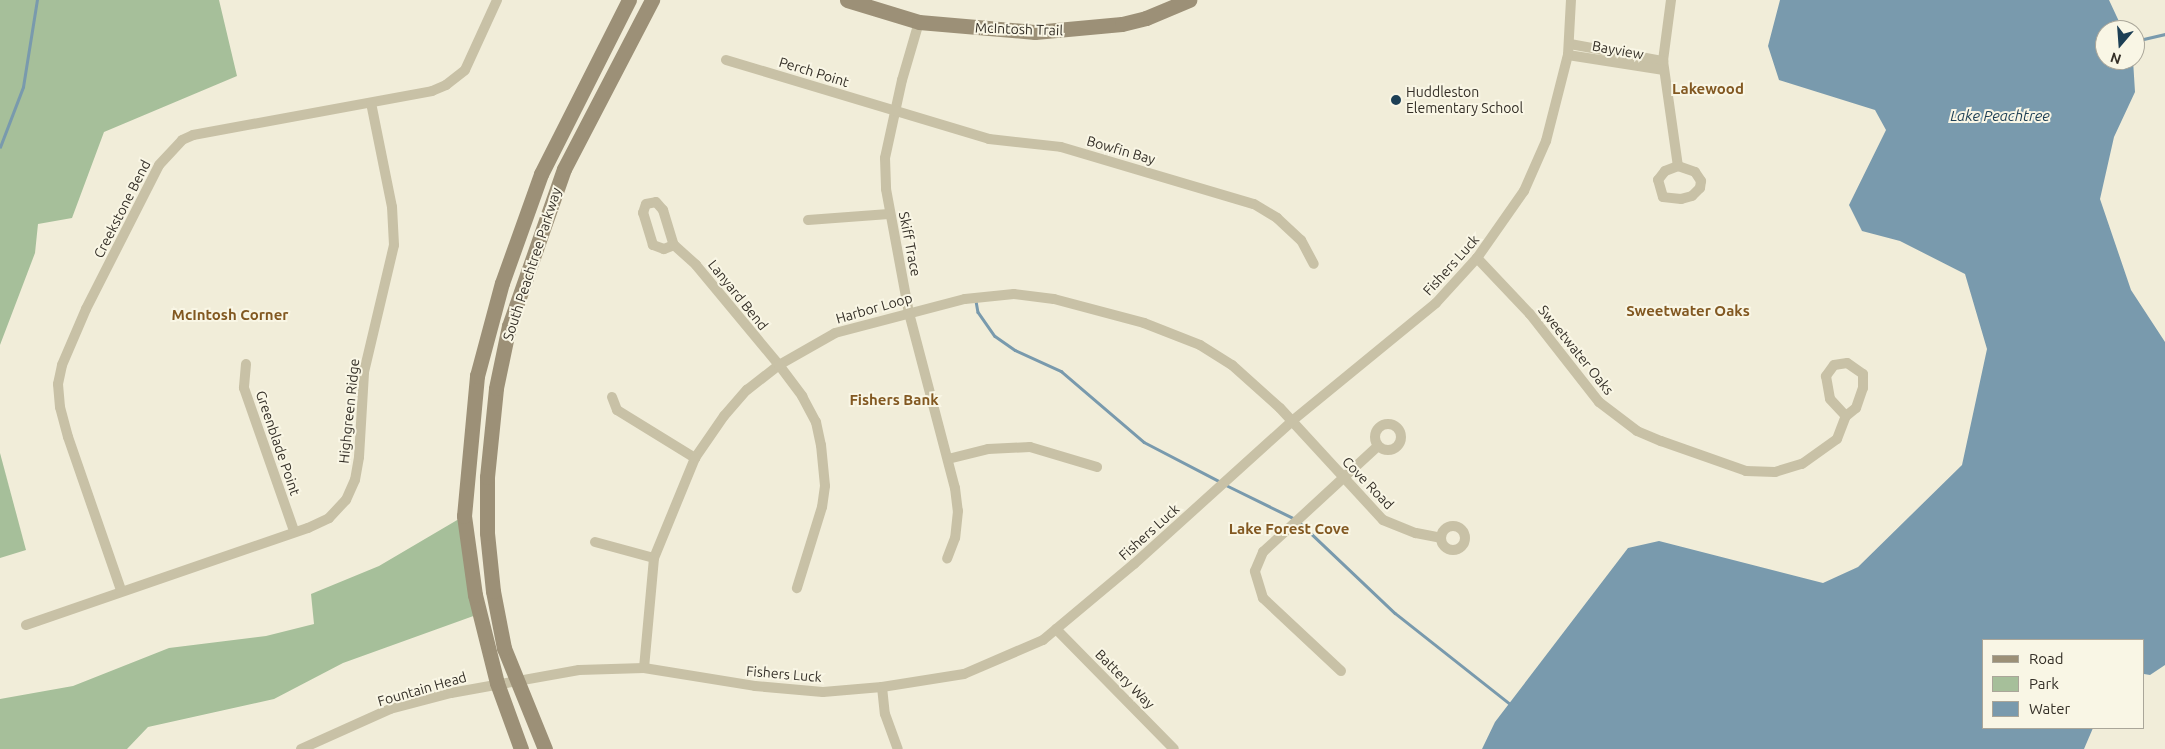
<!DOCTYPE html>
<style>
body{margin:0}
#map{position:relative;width:2165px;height:749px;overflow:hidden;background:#f1edd9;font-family:Ubuntu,sans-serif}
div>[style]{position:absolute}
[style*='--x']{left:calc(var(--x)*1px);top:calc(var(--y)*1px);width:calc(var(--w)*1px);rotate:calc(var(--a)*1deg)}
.green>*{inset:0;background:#a6bf9a}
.water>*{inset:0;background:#799aad}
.stream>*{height:2.5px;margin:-1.25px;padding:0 1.25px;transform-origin:1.25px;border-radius:1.25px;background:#799aad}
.street>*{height:10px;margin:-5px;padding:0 5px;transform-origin:5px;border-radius:5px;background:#c8c1a6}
.street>.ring{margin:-5px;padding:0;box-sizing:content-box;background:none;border:10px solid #c8c1a6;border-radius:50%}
.secondary>*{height:15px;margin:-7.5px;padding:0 7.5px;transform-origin:7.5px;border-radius:7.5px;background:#9c9077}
.dots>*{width:14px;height:14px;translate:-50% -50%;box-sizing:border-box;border:2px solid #f9f6e5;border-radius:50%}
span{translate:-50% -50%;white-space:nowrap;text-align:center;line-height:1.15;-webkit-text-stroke:4px #f9f6e5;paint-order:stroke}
.street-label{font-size:14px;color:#342f27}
.poi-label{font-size:14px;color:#342f27}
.left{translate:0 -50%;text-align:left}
.neighbourhood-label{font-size:15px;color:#825821;font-weight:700}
.water-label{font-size:15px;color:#1d3f55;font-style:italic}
.legend{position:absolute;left:1982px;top:639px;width:162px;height:90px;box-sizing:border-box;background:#f9f6e5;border:1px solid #aaa699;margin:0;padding:6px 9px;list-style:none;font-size:15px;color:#342f27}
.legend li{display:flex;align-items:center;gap:10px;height:25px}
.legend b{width:25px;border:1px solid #aaa699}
.north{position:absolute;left:2095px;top:20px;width:50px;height:50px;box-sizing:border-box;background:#f9f6e5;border:1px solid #aaa699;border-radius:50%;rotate:198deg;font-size:14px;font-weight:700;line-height:20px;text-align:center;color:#342f27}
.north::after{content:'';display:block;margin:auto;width:18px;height:22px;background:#1d3f55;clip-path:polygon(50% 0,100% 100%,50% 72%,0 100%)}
</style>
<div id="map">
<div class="green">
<i style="clip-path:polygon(0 0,219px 0,237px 76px,104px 132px,72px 218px,38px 224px,35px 253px,0 345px)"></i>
<i style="clip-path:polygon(0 453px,26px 550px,0 558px)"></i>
<i style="clip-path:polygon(464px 516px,479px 614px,343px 663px,274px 699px,148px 727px,127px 749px,0 749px,0 699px,73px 686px,169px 648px,266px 636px,314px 624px,311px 594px,379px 566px)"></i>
</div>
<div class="water">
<i style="clip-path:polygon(1780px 0,2109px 0,2123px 30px,2105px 30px,2105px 60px,2133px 60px,2135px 92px,2114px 137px,2100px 199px,2131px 290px,2165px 342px,2165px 665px,2150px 675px,2144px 674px,2144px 640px,1984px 640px,1984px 728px,2093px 728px,2084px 749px,1482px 749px,1495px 722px,1628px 548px,1659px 541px,1823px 583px,1858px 567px,1962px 465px,1987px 349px,1965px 274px,1900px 241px,1862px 231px,1849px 205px,1886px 130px,1875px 110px,1779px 80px,1768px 46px)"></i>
</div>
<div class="stream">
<i style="--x:2135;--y:41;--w:31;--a:-13"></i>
<i style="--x:0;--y:147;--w:64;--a:-69"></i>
<i style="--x:23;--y:87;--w:88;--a:-80.9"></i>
<i style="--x:976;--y:301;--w:11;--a:80"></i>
<i style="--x:978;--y:312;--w:29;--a:55"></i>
<i style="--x:995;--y:336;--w:24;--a:35"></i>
<i style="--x:1015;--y:350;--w:51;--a:24.5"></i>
<i style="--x:1061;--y:371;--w:109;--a:40.5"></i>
<i style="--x:1144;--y:442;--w:87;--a:27.5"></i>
<i style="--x:1226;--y:485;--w:77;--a:26.2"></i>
<i style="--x:1299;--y:522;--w:132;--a:43.5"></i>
<i style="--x:1395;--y:613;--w:145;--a:38.3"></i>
</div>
<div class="street">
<i style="--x:1671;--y:0;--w:62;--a:97.5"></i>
<i style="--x:1663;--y:61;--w:106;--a:81.9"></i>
<i style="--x:919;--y:22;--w:60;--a:106.3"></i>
<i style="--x:902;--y:80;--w:80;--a:102.3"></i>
<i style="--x:885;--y:158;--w:31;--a:88"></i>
<i style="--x:886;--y:189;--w:126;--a:79.5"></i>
<i style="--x:909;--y:313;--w:181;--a:75.3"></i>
<i style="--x:955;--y:488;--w:23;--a:83"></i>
<i style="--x:958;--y:511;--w:27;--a:96"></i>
<i style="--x:955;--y:538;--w:22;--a:111"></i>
<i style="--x:1570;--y:44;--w:95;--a:10.4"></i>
<i style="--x:1568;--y:55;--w:97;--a:8.9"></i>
<i style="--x:726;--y:60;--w:275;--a:16.7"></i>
<i style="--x:989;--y:139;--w:72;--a:6.3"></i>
<i style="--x:1061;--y:147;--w:201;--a:16.5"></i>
<i style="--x:1254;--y:204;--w:27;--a:31"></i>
<i style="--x:1277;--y:218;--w:33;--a:43"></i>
<i style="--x:1301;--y:240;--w:27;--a:62"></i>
<i style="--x:1678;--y:166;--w:18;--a:19"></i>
<i style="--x:1695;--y:172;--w:11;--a:56"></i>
<i style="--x:1701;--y:181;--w:7;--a:98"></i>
<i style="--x:1700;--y:188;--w:11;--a:135"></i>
<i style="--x:1692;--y:196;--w:11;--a:165"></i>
<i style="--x:1681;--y:199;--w:18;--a:-174"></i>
<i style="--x:1663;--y:197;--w:18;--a:-106"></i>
<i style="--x:1658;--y:180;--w:11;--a:-52"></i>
<i style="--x:1665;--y:171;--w:14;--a:-21"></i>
<i style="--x:656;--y:202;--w:11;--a:49"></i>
<i style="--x:663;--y:210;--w:37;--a:73"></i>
<i style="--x:674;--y:245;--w:11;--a:158"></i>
<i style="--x:664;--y:249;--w:12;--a:-160"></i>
<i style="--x:653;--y:245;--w:34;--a:-107"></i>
<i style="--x:643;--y:213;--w:9;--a:-72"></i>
<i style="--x:646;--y:204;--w:10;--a:-11"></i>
<i style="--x:808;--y:220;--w:81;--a:-4.2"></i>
<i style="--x:674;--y:245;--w:30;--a:42"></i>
<i style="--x:696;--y:265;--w:130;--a:50.3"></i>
<i style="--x:779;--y:365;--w:39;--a:53"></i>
<i style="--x:802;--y:396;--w:30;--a:62"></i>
<i style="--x:816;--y:422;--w:24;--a:78"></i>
<i style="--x:821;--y:445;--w:41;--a:84.4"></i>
<i style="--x:825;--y:486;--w:21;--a:98"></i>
<i style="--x:822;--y:507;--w:85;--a:107.2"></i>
<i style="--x:1477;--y:258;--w:77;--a:46.6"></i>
<i style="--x:1530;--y:314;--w:112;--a:51.9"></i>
<i style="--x:1599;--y:402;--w:48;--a:37.3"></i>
<i style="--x:1637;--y:431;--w:26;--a:23"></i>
<i style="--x:1661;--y:441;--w:90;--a:19.4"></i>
<i style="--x:1746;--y:471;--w:29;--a:2"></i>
<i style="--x:1775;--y:472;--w:28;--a:-17"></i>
<i style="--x:1802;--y:464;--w:43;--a:-35.5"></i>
<i style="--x:1837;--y:439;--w:25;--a:-69"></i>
<i style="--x:1846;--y:416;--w:13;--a:-39"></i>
<i style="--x:1856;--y:408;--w:21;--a:-71"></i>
<i style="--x:1863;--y:388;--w:14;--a:-90"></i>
<i style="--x:1863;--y:374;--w:19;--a:-145"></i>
<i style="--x:1847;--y:363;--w:13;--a:171"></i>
<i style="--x:1834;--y:365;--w:14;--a:126"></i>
<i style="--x:1826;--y:376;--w:23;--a:80"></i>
<i style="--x:1830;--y:399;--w:23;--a:47"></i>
<i style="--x:246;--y:364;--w:24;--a:95"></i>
<i style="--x:244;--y:388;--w:151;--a:70.7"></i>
<i style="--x:612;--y:397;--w:14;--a:69"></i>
<i style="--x:617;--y:410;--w:92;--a:31.6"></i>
<i class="ring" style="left:1375px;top:424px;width:16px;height:16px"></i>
<i style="--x:948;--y:459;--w:41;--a:-14"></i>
<i style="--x:988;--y:449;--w:42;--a:-2.7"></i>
<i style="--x:1030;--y:447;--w:70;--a:16.6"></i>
<i class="ring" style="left:1441px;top:526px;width:14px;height:14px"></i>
<i style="--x:595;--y:542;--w:61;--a:15.2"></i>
<i style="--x:121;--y:590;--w:162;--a:-109.1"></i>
<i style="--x:68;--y:437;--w:31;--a:-105"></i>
<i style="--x:60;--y:407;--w:23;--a:-95"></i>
<i style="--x:58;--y:384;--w:19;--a:-78"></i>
<i style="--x:62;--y:365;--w:61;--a:-66.8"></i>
<i style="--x:86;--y:309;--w:161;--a:-63.1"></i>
<i style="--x:159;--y:165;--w:34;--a:-47"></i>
<i style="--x:182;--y:140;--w:12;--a:-24"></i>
<i style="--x:193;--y:135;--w:243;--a:-10.4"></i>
<i style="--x:432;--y:91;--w:15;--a:-23"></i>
<i style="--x:446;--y:85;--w:24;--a:-38"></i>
<i style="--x:465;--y:70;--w:77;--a:-65.4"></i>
<i style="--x:26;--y:625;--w:298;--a:-19"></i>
<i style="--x:308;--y:528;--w:23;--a:-25"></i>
<i style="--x:329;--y:518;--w:25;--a:-47"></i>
<i style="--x:346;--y:500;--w:22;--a:-66"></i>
<i style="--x:355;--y:480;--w:23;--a:-80"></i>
<i style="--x:359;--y:457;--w:85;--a:-86.6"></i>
<i style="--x:364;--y:372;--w:130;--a:-76.7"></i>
<i style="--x:394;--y:245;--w:38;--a:-93"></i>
<i style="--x:392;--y:207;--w:106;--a:-101.4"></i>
<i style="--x:1056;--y:629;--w:168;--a:45.5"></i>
<i style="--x:644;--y:668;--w:110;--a:-84.8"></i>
<i style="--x:654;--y:558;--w:108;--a:-67.7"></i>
<i style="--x:695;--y:458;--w:51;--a:-55.4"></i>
<i style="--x:724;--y:416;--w:35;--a:-49"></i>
<i style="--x:747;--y:390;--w:41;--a:-38"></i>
<i style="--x:779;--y:365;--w:64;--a:-29.7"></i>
<i style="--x:835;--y:333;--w:134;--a:-14.7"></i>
<i style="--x:965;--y:299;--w:49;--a:-5.8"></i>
<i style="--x:1014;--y:294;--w:40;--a:7.1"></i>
<i style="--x:1054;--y:299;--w:93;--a:14.9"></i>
<i style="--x:1144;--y:323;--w:60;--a:21.4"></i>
<i style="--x:1200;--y:345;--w:38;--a:32"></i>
<i style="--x:1232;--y:365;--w:64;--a:41.9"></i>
<i style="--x:1280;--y:408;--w:152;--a:47.4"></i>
<i style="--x:1383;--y:520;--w:35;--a:22"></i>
<i style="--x:1416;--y:533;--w:25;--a:11"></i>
<i style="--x:1341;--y:671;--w:107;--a:-136.9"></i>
<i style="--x:1263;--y:598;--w:28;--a:-107"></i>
<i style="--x:1255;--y:571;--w:21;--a:-67"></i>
<i style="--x:1263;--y:552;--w:156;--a:-42.7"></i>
<i style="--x:882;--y:687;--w:27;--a:84"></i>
<i style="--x:885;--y:714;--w:37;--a:70"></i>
<i style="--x:301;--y:749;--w:98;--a:-24.2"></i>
<i style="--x:390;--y:709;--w:63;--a:-14.7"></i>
<i style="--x:451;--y:693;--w:130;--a:-10.2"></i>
<i style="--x:579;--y:670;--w:65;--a:-1.8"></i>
<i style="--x:644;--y:668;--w:112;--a:9.2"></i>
<i style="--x:755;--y:686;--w:68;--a:5"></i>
<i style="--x:823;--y:692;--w:59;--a:-4.8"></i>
<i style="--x:882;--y:687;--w:83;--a:-9"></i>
<i style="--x:964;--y:674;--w:86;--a:-23.3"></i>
<i style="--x:1043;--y:640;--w:119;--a:-39.9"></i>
<i style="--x:1134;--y:564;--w:213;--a:-42.1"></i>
<i style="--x:1292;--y:421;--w:186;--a:-39.3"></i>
<i style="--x:1436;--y:303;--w:61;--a:-47.7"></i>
<i style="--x:1477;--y:258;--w:82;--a:-55"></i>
<i style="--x:1524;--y:191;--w:55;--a:-66.3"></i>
<i style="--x:1546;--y:141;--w:89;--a:-75.7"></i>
<i style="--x:1568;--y:55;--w:55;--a:-86.9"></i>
</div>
<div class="secondary">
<i style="--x:847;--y:0;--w:75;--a:17"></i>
<i style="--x:919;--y:22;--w:116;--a:4.9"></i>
<i style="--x:1035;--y:32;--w:87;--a:-5.3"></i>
<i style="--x:1122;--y:24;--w:25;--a:-14"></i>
<i style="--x:1146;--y:18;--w:47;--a:-22.7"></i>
<i style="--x:521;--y:749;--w:70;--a:-110"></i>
<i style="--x:497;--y:683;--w:91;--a:-104"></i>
<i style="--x:475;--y:595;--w:80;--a:-97.9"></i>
<i style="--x:464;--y:516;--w:141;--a:-84.7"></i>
<i style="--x:477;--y:376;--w:96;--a:-75"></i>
<i style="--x:502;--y:283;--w:116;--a:-70.3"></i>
<i style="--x:541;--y:174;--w:195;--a:-63.2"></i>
<i style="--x:545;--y:749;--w:109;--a:-112.1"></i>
<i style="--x:504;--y:648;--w:58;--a:-100.9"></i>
<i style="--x:493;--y:591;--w:58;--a:-95.9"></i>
<i style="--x:487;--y:533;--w:56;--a:-90"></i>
<i style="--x:487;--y:477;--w:89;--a:-84.2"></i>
<i style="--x:496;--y:388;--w:63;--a:-78.2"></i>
<i style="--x:509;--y:326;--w:166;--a:-70.7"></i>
<i style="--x:564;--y:169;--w:191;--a:-62.5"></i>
</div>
<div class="dots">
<i style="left:1396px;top:100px;background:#1d3f55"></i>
</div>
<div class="street-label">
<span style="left:1019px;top:29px;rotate:2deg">McIntosh Trail</span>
<span style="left:1618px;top:50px;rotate:10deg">Bayview</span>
<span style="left:814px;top:72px;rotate:17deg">Perch Point</span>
<span style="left:1121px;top:150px;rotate:16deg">Bowfin Bay</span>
<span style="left:122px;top:209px;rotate:-63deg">Creekstone Bend</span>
<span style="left:910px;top:244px;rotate:79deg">Skiff Trace</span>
<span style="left:532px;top:264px;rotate:-72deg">South Peachtree Parkway</span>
<span style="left:1451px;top:265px;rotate:-48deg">Fishers Luck</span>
<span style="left:738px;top:295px;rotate:51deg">Lanyard Bend</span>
<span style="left:874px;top:308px;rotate:-16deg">Harbor Loop</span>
<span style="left:1576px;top:350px;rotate:51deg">Sweetwater Oaks</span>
<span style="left:349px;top:411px;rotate:-84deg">Highgreen Ridge</span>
<span style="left:278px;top:443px;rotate:71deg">Greenblade Point</span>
<span style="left:1368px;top:483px;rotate:46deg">Cove Road</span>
<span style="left:1149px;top:532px;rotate:-42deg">Fishers Luck</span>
<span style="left:784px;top:674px;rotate:5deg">Fishers Luck</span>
<span style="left:1125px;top:679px;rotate:45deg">Battery Way</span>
<span style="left:422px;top:689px;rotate:-16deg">Fountain Head</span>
</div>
<div class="poi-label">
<span class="left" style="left:1406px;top:100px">Huddleston<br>Elementary School</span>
</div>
<div class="neighbourhood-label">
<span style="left:1708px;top:89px">Lakewood</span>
<span style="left:1688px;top:311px">Sweetwater Oaks</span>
<span style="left:230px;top:315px">McIntosh Corner</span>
<span style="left:894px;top:400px">Fishers Bank</span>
<span style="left:1289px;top:529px">Lake Forest Cove</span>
</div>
<div class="water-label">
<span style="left:2000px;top:116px">Lake Peachtree</span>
</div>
<ul class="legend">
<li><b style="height:6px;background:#9c9077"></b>Road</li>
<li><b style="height:14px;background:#a6bf9a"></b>Park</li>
<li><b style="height:14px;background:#799aad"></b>Water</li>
</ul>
<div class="north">N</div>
</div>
